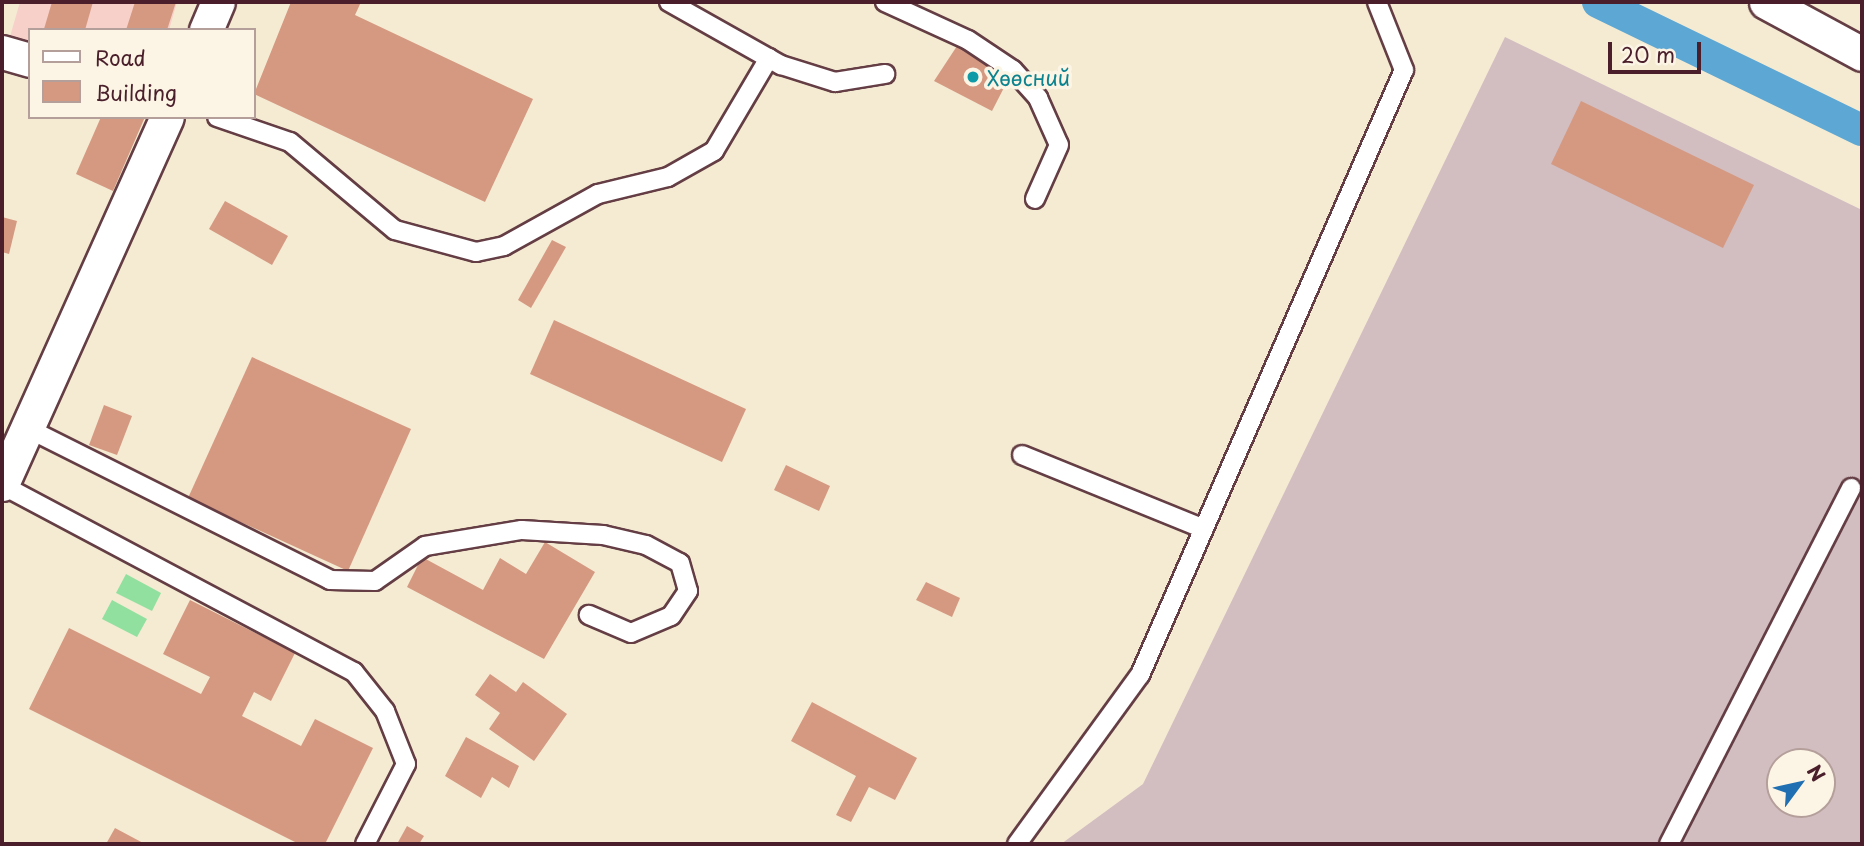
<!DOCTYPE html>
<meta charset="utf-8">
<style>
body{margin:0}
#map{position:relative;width:1864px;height:846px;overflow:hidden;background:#f5ebd3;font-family:"Playpen Sans",sans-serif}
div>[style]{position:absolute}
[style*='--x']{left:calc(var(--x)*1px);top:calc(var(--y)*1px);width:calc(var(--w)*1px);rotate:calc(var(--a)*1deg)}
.built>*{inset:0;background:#f7d0c9}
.industrial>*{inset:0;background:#d2bec1}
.green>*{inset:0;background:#91e09f}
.canal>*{height:32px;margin:-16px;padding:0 16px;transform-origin:16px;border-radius:16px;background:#5ca7d4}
.building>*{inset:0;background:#d59982}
.roads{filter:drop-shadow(2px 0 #643e44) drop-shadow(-2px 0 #643e44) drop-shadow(0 2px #643e44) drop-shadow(0 -2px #643e44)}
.lane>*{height:18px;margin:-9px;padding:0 9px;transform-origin:9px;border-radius:9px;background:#fff}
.street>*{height:33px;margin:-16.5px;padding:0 16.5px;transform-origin:16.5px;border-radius:16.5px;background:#fff}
.dots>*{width:19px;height:19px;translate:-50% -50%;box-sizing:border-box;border:4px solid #fcf5e5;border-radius:50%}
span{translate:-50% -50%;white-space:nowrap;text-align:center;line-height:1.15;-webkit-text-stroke:7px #fcf5e5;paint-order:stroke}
.culture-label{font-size:21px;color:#0d838f}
.left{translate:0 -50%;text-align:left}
.frame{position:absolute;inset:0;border:4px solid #4a1f2b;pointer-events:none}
.legend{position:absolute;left:28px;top:28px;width:228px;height:91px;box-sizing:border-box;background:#fcf5e5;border:2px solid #b59f9b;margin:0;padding:9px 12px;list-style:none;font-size:21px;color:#4a1f2b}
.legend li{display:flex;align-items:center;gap:14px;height:35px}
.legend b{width:35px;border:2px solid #b59f9b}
.north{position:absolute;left:1766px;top:748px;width:70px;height:70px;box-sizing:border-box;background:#fcf5e5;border:2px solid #b59f9b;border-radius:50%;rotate:57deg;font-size:19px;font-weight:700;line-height:28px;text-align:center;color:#4a1f2b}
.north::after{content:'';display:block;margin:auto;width:24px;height:32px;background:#1f6fb2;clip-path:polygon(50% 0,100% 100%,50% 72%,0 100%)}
.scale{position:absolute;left:1608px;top:42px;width:93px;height:32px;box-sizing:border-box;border:4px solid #4a1f2b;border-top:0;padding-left:9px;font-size:21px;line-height:24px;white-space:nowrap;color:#4a1f2b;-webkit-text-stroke:5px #fcf5e5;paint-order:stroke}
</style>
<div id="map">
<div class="built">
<i style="clip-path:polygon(20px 2px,177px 2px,169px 30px,30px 30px,30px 46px,9px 40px)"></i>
</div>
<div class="industrial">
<i style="clip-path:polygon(evenodd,1505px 37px,1862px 210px,1862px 844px,1061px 844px,1143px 784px,1505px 37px,1780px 762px,1822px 762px,1822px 804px,1780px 804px,1780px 762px)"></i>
</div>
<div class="green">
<i style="clip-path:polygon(126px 574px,161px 593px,152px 611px,116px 593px)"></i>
<i style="clip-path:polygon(112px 600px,147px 619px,137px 637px,102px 619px)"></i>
</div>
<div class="canal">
<i style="--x:1598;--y:2;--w:293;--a:25.9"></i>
</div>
<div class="building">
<i style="clip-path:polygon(52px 2px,93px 2px,85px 30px,44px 29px)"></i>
<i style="clip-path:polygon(135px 2px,176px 2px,167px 30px,126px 30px)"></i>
<i style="clip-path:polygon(291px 2px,361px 2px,355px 15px,533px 99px,485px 202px,254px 94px)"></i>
<i style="clip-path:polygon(957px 46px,1011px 74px,992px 111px,934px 81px)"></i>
<i style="clip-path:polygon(1581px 101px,1754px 185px,1723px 248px,1551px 164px)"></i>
<i style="clip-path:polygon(101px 117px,145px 117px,113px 191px,76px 174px)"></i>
<i style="clip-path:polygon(225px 201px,288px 236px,272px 265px,209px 229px)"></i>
<i style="clip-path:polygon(2px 217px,17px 221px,9px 254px,2px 252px)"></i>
<i style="clip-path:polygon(552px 240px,566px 247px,531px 308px,518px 300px)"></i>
<i style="clip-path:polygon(554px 320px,746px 409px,722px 462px,530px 374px)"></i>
<i style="clip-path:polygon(252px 357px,411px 429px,348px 571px,188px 498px)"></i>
<i style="clip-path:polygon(104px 405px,132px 416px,117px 455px,89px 445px)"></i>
<i style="clip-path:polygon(786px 465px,830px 486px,819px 511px,774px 490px)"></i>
<i style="clip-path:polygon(545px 542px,595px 572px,544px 659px,407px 587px,422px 557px,483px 590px,500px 558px,526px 574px)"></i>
<i style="clip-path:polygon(926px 582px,960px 598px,952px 617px,916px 600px)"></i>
<i style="clip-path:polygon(190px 600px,295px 653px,271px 701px,254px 692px,242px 716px,301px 746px,315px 719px,373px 748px,325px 844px,299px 844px,29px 709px,69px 628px,201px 694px,210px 677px,163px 654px)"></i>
<i style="clip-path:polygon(490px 674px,516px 692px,523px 682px,567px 714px,534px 761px,489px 729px,500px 713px,475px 695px)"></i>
<i style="clip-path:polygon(812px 702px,917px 758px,895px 800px,869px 787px,851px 822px,836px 815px,856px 776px,791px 741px)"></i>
<i style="clip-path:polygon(466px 737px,519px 766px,509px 788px,492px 777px,481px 798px,445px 776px)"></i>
<i style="clip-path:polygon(407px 826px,424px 836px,419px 844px,397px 844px)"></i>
<i style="clip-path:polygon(115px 828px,145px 844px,106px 844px)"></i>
</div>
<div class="roads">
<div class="lane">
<i style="--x:669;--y:2;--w:129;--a:29.4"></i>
<i style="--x:781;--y:65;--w:57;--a:17.5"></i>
<i style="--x:835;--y:82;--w:51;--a:-9.1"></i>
<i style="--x:885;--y:2;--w:91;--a:24.6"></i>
<i style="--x:968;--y:40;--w:54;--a:33.7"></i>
<i style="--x:1013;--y:70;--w:38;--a:48"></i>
<i style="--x:1038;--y:98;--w:51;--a:65.9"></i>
<i style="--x:1059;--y:145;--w:59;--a:114"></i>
<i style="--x:217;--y:117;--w:77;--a:18.9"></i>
<i style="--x:290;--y:142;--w:137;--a:40"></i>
<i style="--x:395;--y:230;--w:84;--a:15.2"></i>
<i style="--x:476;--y:252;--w:29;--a:-12"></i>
<i style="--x:504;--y:246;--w:107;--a:-29"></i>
<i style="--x:598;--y:194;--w:72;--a:-13.7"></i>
<i style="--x:668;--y:177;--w:53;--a:-29.5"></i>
<i style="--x:714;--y:151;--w:108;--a:-59.4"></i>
<i style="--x:29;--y:429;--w:337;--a:26.6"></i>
<i style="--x:330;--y:580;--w:45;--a:1.3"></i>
<i style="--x:375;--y:581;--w:61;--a:-35"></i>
<i style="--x:425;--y:546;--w:98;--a:-9.4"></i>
<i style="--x:522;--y:530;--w:81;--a:3.5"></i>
<i style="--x:603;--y:535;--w:44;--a:13.1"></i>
<i style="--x:646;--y:545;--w:38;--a:28"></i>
<i style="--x:680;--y:563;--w:29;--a:74"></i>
<i style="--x:688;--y:591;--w:30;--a:124"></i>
<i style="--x:671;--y:616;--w:43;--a:157"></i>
<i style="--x:631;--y:633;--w:46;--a:-156.8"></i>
<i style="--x:1022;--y:455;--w:196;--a:22.1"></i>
<i style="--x:2;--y:485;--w:399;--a:28"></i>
<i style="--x:354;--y:672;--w:50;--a:51.5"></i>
<i style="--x:385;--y:711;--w:57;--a:68.4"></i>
<i style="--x:406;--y:764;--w:90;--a:117.1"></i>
<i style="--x:1017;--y:844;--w:209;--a:-54"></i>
<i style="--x:1140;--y:675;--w:660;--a:-66.43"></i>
<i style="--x:1404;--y:70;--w:73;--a:-111.7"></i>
<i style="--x:1669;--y:844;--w:400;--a:-62.9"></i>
</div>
<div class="street">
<i style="--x:1766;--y:2;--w:109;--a:28.4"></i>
<i style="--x:206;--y:30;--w:30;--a:-67"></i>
<i style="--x:2;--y:52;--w:29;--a:16"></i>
<i style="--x:2;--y:484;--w:402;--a:-65.8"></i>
</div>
</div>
<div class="dots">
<i style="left:973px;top:77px;background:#0f9aa8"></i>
</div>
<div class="culture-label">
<span class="left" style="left:987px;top:77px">Хөөсний</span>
</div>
<div class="frame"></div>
<ul class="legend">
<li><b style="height:9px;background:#fff"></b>Road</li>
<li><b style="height:19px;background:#d59982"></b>Building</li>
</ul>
<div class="north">N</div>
<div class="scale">20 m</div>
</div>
